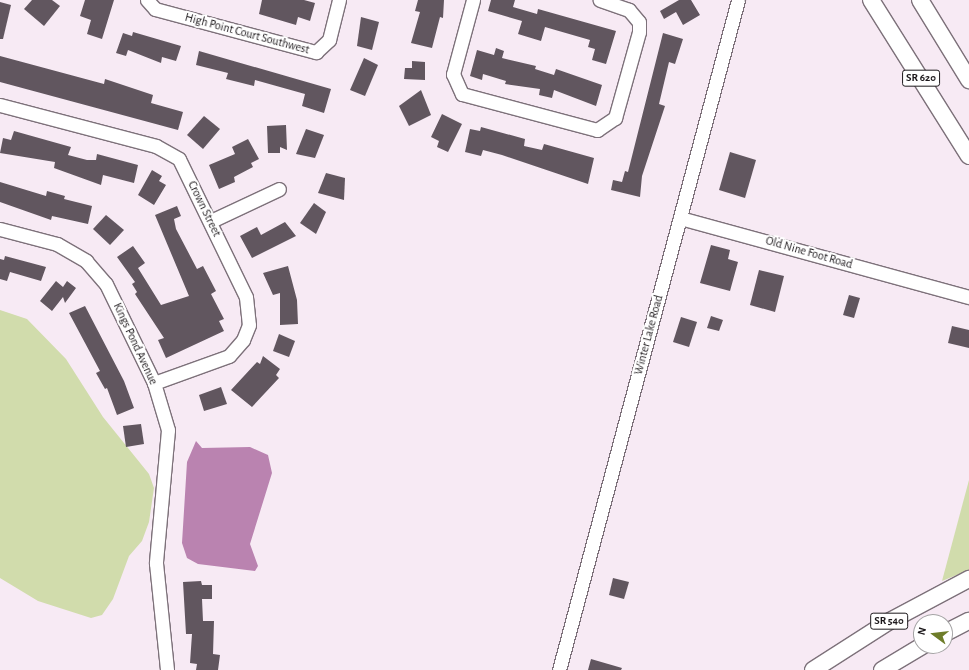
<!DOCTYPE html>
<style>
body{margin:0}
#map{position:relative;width:969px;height:670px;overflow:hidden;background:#f7eaf4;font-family:"Alegreya Sans",sans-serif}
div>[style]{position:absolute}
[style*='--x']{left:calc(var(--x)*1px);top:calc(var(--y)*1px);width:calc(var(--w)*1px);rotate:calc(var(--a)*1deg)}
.green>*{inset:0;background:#d1dcac}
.water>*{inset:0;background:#ba83b0}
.building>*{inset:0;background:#61565f}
.roads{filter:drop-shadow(1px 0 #7d717a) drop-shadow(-1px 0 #7d717a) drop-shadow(0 1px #7d717a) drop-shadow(0 -1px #7d717a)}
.minor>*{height:13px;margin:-6.5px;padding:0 6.5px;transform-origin:6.5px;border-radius:6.5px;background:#fff}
.major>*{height:16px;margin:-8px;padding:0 8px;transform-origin:8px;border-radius:8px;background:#fff}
span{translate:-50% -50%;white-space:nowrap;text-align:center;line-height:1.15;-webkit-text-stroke:4px #fff;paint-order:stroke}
.shield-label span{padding:1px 3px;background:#fff;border:1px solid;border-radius:3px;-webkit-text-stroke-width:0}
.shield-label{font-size:11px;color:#1c181b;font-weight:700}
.street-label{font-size:12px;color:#1c181b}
.north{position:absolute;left:913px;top:614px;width:40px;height:40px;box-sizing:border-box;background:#fff;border:1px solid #a4a3a4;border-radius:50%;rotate:285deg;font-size:11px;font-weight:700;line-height:16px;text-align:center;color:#1c181b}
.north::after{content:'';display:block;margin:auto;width:14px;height:18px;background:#6e7d2a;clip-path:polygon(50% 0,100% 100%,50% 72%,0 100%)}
</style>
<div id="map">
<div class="green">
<i style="clip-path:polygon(0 310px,27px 319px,66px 359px,103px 417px,149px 474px,154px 488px,149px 522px,142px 541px,129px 556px,113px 599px,102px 615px,91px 618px,38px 601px,0 578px)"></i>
<i style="clip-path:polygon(969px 480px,969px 570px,942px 581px)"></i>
</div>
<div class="water">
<i style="clip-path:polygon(196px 441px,202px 448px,250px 447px,268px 455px,272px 473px,250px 544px,258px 566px,255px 571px,198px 564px,187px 558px,182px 543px,187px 462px)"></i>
</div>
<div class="building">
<i style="clip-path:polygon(32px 0,52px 0,60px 6px,44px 26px,24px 9px)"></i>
<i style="clip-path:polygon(85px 0,114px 0,102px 39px,87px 34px,91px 20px,80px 16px)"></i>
<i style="clip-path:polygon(262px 0,304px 0,315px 3px,310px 21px,298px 17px,296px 25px,259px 14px)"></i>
<i style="clip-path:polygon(418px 0,444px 0,443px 18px,440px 17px,432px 48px,411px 43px,420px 12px,415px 11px)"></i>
<i style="clip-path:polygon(491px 0,515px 0,513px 7px,537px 14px,538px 9px,616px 31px,606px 64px,592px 60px,595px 49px,588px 47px,590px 40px,545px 27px,541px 41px,518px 34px,522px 21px,488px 11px)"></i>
<i style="clip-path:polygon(679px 0,691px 0,700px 15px,683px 25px,676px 12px,664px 19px,660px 11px)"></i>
<i style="clip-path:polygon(0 2px,11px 5px,3px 39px,0 39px)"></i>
<i style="clip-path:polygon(361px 17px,379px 22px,372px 50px,357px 46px)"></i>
<i style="clip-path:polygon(133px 32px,181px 46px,176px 61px,162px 57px,161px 63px,128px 50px,126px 56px,116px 53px,123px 33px,132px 36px)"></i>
<i style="clip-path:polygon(663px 33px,683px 39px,675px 64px,669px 62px,659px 104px,665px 106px,642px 176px,640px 197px,611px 190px,613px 180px,622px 182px,625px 171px,628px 172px)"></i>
<i style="clip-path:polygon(496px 48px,504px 51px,502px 58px,536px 66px,535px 69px,554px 75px,556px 69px,602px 85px,596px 106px,554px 90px,552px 98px,539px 95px,540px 89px,505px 84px,506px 81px,483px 74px,482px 80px,470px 76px,477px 50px,494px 55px)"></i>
<i style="clip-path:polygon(199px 51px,331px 89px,324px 113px,302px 106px,305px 94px,255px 80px,254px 86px,226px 79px,228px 73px,196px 65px)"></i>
<i style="clip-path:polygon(0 56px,104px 84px,105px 79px,153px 95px,151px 103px,183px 112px,178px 130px,0 82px)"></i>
<i style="clip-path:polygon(364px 58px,378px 65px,365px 96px,350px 90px)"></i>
<i style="clip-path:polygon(412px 61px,425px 62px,425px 80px,404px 79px,405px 68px,412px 68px)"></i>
<i style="clip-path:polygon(421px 90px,431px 115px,409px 126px,399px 106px)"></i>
<i style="clip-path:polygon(442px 114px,462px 124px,448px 152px,437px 147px,439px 141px,431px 137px)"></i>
<i style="clip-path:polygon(204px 116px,220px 129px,203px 149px,187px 135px)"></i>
<i style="clip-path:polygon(286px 125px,287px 150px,280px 147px,280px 153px,268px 153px,267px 126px)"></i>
<i style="clip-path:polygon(481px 127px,525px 139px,524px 146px,542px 150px,544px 144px,594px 158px,588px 184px,502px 155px,483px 150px,481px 156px,465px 152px,470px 129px,480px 131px)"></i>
<i style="clip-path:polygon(306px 129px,324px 135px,315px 158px,296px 154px)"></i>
<i style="clip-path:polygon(14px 131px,71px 147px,68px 155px,87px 160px,96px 160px,97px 154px,138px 165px,134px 183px,103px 175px,101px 185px,54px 168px,55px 162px,0 153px,3px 138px,11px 140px)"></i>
<i style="clip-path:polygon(248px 139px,259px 159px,251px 163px,253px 167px,234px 177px,235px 182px,219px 189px,209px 165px,235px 154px,232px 147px)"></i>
<i style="clip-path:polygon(730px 152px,756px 160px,745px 198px,719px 190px)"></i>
<i style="clip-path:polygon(152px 170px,162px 176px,159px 181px,166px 185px,154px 205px,138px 195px)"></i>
<i style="clip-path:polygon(326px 173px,345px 178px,344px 200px,318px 193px)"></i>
<i style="clip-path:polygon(0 182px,46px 196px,47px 191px,65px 196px,64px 199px,92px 206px,88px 224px,52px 216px,51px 220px,0 202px)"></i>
<i style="clip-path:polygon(314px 203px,326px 212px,316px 234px,300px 223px)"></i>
<i style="clip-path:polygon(177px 206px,181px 216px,174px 219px,176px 229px,197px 269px,203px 266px,216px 291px,211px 294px,224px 319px,219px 321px,224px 331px,166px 358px,158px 340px,164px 338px,135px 294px,137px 292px,132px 284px,135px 282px,117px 257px,133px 246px,145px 263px,138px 268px,161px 305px,189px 296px,155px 215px)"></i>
<i style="clip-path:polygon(106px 215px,124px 230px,110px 245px,93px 229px)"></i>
<i style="clip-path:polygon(285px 222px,296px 236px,252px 258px,240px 236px,257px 227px,261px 235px)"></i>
<i style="clip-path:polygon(711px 245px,730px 250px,728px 259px,738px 262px,730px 291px,700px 283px)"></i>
<i style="clip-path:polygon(5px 256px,46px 267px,41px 281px,10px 272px,7px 281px,0 279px,0 259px,4px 260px)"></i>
<i style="clip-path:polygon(288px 266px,297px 300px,298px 324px,280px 325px,280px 293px,273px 295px,263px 273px)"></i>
<i style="clip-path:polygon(759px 270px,784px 276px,775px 312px,750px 305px)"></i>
<i style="clip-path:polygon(56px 281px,63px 287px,67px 281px,76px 288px,65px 303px,63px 297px,52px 311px,40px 301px)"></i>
<i style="clip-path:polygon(849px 295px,860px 298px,854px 318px,843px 315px)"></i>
<i style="clip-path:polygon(85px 306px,124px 381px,134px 408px,117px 415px,107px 388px,105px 389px,96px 373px,100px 371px,69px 313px)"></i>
<i style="clip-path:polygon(711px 316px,723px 320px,719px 331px,707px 328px)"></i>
<i style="clip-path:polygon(681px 317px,697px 322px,689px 347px,673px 342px)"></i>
<i style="clip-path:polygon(952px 326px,969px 330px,969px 348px,948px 343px)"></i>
<i style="clip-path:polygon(279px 334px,295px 341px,289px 357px,273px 351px)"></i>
<i style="clip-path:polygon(263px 356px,280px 369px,276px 375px,279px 378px,252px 407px,231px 390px,257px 362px,260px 364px)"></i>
<i style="clip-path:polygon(221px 387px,227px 404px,204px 411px,199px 395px)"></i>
<i style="clip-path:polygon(141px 424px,144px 444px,126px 447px,123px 426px)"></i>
<i style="clip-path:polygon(613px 578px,629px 582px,624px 599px,609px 595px)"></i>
<i style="clip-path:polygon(201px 581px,202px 585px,212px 585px,212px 599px,202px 599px,203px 621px,214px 621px,213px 654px,220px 655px,218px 670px,196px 670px,197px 664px,190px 663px,192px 634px,186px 634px,183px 582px)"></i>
<i style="clip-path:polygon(591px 659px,622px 668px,621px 670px,588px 670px)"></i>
</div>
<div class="roads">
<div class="minor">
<i style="--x:147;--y:0;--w:12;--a:48"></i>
<i style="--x:155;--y:9;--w:167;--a:15"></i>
<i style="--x:316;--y:52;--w:18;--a:-43"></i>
<i style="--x:329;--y:40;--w:41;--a:-76"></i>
<i style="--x:473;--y:0;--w:77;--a:105.1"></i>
<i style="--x:453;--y:74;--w:22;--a:66"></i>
<i style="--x:462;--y:94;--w:140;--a:14.9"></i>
<i style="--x:597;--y:130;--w:22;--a:-34"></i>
<i style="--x:615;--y:118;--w:89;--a:-74.4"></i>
<i style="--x:639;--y:32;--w:10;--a:-90"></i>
<i style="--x:639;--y:22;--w:16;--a:-130"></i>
<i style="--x:629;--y:10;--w:31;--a:-161"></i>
<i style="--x:0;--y:105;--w:161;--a:14.7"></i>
<i style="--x:156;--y:146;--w:26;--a:29"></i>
<i style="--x:179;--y:159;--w:153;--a:64.1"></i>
<i style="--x:246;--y:297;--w:28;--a:84"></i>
<i style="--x:249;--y:325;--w:16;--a:112"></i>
<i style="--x:243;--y:340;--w:21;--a:131"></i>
<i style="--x:229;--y:356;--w:80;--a:160.2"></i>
<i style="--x:680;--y:218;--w:300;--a:15.3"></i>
<i style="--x:211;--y:221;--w:75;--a:-25.2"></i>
<i style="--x:0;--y:229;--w:59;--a:14.7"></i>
<i style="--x:57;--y:244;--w:34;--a:30"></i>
<i style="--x:86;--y:261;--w:30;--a:49"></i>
<i style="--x:106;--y:284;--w:110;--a:64.1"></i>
<i style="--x:154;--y:383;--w:49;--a:73.4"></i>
<i style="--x:168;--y:430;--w:134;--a:95.2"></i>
<i style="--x:156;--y:563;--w:108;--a:84.1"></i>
<i style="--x:559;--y:670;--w:693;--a:-75.04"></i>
</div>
<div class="major">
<i style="--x:871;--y:0;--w:184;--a:57.9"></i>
<i style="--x:920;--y:0;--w:94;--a:58.5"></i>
<i style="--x:945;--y:633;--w:27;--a:-27"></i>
<i style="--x:813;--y:670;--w:89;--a:-32.6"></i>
<i style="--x:888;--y:622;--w:92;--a:-28"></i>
<i style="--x:882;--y:670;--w:47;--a:-31"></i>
</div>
</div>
<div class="shield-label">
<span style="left:921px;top:78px">SR 620</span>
<span style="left:889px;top:621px">SR 540</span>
</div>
<div class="street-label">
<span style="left:247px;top:34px;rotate:15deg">High Point Court Southwest</span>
<span style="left:204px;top:209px;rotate:64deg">Crown Street</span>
<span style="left:809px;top:253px;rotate:16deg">Old Nine Foot Road</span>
<span style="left:649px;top:335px;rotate:-75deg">Winter Lake Road</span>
<span style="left:135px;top:344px;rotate:65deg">Kings Pond Avenue</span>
</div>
<div class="north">N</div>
</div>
